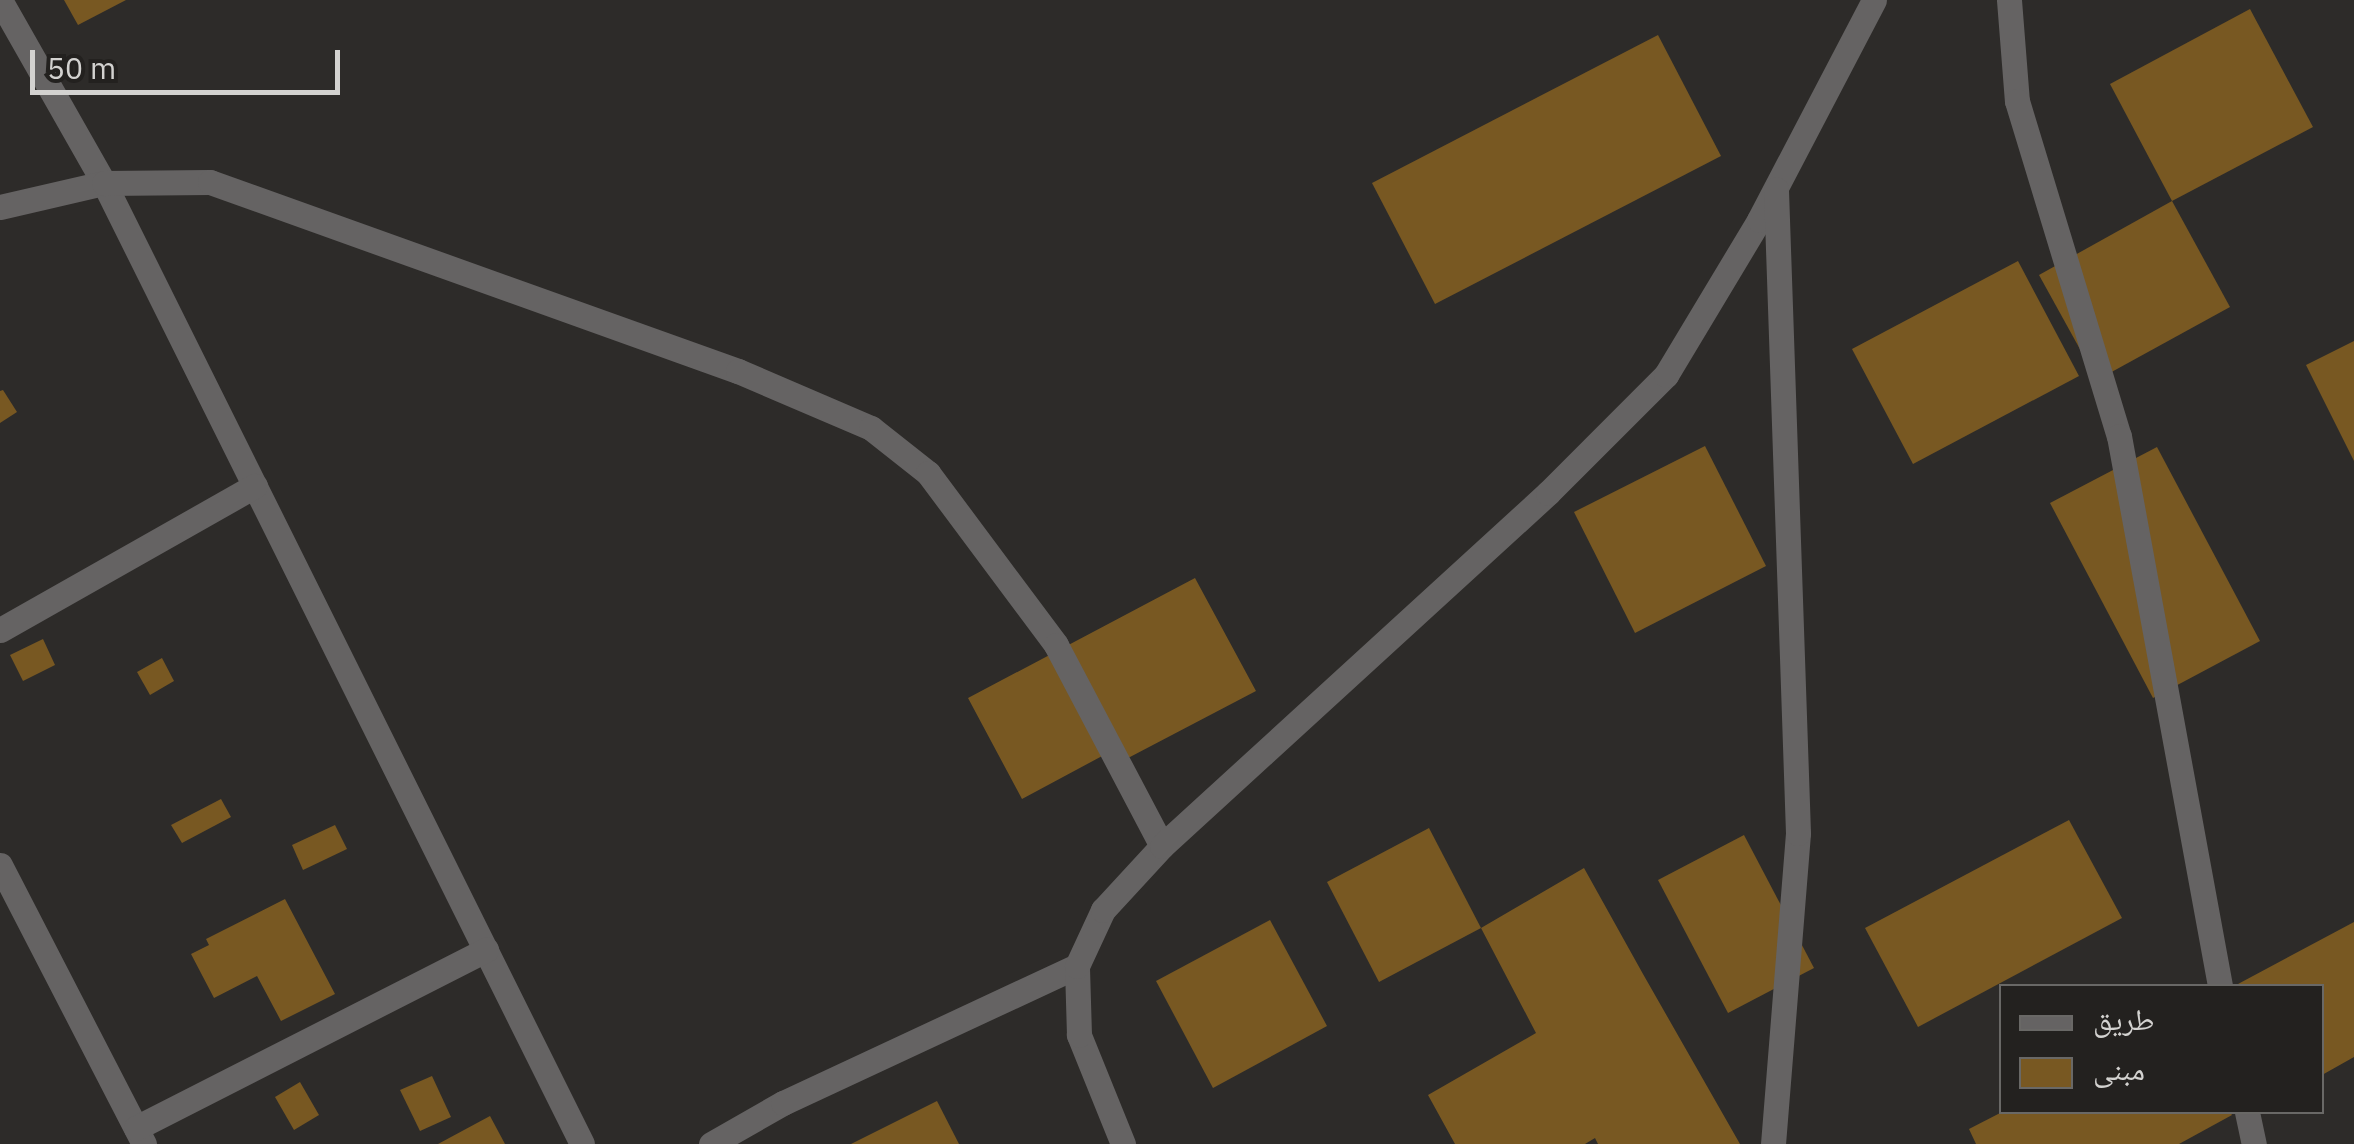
<!DOCTYPE html>
<meta charset="utf-8">
<style>
body{margin:0}
#map{position:relative;width:2354px;height:1144px;overflow:hidden;background:#2d2b29;font-family:"IBM Plex Sans","Noto Naskh Arabic",sans-serif}
div>[style]{position:absolute}
[style*='--x']{left:calc(var(--x)*1px);top:calc(var(--y)*1px);width:calc(var(--w)*1px);rotate:calc(var(--a)*1deg)}
.building>*{inset:0;background:#785822}
.minor>*{height:25px;margin:-12.5px;padding:0 12.5px;transform-origin:12.5px;border-radius:12.5px;background:#656363}
span{translate:-50% -50%;white-space:nowrap;text-align:center;line-height:1.15;-webkit-text-stroke:9px #23211f;paint-order:stroke}
.legend{position:absolute;left:1999px;top:984px;width:325px;height:130px;box-sizing:border-box;background:#23211f;border:2px solid #696866;margin:0;padding:12px 18px;list-style:none;font-size:30px;color:#d3d2d0}
.legend li{display:flex;align-items:center;gap:20px;height:50px}
.legend b{width:50px;border:2px solid #696866}
.scale{position:absolute;left:30px;top:50px;width:310px;height:45px;box-sizing:border-box;border:5px solid #d3d2d0;border-top:0;padding-left:12px;font-size:30px;line-height:35px;white-space:nowrap;color:#d3d2d0;-webkit-text-stroke:8px #23211f;paint-order:stroke}
</style>
<div id="map">
<div class="building">
<i style="clip-path:polygon(64px 0,126px 0,78px 25px)"></i>
<i style="clip-path:polygon(2250px 9px,2313px 127px,2172px 201px,2110px 84px)"></i>
<i style="clip-path:polygon(1658px 35px,1721px 156px,1435px 304px,1372px 183px)"></i>
<i style="clip-path:polygon(2172px 201px,2230px 307px,2097px 380px,2039px 275px)"></i>
<i style="clip-path:polygon(2018px 261px,2079px 376px,1913px 464px,1852px 349px)"></i>
<i style="clip-path:polygon(2354px 341px,2354px 461px,2306px 365px)"></i>
<i style="clip-path:polygon(3px 390px,17px 412px,0 423px,0 391px)"></i>
<i style="clip-path:polygon(1705px 446px,1766px 566px,1635px 633px,1574px 512px)"></i>
<i style="clip-path:polygon(2157px 447px,2260px 641px,2153px 698px,2050px 503px)"></i>
<i style="clip-path:polygon(1195px 578px,1256px 691px,1130px 757px,1104px 755px,1022px 799px,968px 698px)"></i>
<i style="clip-path:polygon(43px 639px,55px 665px,23px 681px,10px 655px)"></i>
<i style="clip-path:polygon(162px 658px,174px 681px,150px 695px,137px 672px)"></i>
<i style="clip-path:polygon(221px 799px,231px 817px,182px 843px,171px 825px)"></i>
<i style="clip-path:polygon(2069px 820px,2122px 918px,1918px 1027px,1865px 928px)"></i>
<i style="clip-path:polygon(335px 825px,347px 849px,303px 870px,292px 845px)"></i>
<i style="clip-path:polygon(1429px 828px,1481px 928px,1379px 982px,1327px 882px)"></i>
<i style="clip-path:polygon(1744px 835px,1814px 968px,1728px 1013px,1658px 880px)"></i>
<i style="clip-path:polygon(1584px 868px,1643px 974px,1740px 1144px,1598px 1144px,1595px 1138px,1585px 1144px,1455px 1144px,1428px 1095px,1536px 1033px,1481px 928px)"></i>
<i style="clip-path:polygon(285px 899px,335px 994px,281px 1021px,257px 976px,214px 998px,191px 954px,209px 945px,206px 939px)"></i>
<i style="clip-path:polygon(1270px 920px,1327px 1026px,1213px 1088px,1156px 981px)"></i>
<i style="clip-path:polygon(2354px 922px,2354px 1057px,2322px 1075px,2322px 986px,2238px 984px)"></i>
<i style="clip-path:polygon(432px 1076px,451px 1117px,420px 1131px,400px 1090px)"></i>
<i style="clip-path:polygon(300px 1082px,319px 1115px,294px 1130px,275px 1097px)"></i>
<i style="clip-path:polygon(937px 1101px,959px 1144px,851px 1144px)"></i>
<i style="clip-path:polygon(2002px 1112px,2230px 1112px,2232px 1115px,2179px 1144px,1976px 1144px,1969px 1129px)"></i>
<i style="clip-path:polygon(490px 1116px,505px 1144px,438px 1144px)"></i>
</div>
<div class="minor">
<i style="--x:0;--y:0;--w:210;--a:60.4"></i>
<i style="--x:104;--y:183;--w:1073;--a:63.55"></i>
<i style="--x:2009;--y:0;--w:101;--a:85.5"></i>
<i style="--x:2017;--y:101;--w:350;--a:73.1"></i>
<i style="--x:2119;--y:436;--w:559;--a:79.59"></i>
<i style="--x:0;--y:207;--w:107;--a:-13"></i>
<i style="--x:104;--y:183;--w:106;--a:-0.5"></i>
<i style="--x:210;--y:182;--w:561;--a:19.7"></i>
<i style="--x:738;--y:371;--w:145;--a:23.2"></i>
<i style="--x:871;--y:428;--w:73;--a:38.3"></i>
<i style="--x:928;--y:473;--w:214;--a:53.3"></i>
<i style="--x:1056;--y:645;--w:227;--a:62.2"></i>
<i style="--x:0;--y:630;--w:293;--a:-29.5"></i>
<i style="--x:0;--y:865;--w:314;--a:62.7"></i>
<i style="--x:2247;--y:1112;--w:33;--a:78"></i>
<i style="--x:136;--y:1128;--w:393;--a:-27"></i>
<i style="--x:711;--y:1144;--w:83;--a:-29.7"></i>
<i style="--x:783;--y:1103;--w:324;--a:-25"></i>
<i style="--x:1123;--y:1144;--w:118;--a:-112"></i>
<i style="--x:1079;--y:1035;--w:69;--a:-91.7"></i>
<i style="--x:1077;--y:966;--w:62;--a:-65.1"></i>
<i style="--x:1103;--y:910;--w:87;--a:-47.3"></i>
<i style="--x:1162;--y:846;--w:523;--a:-42.44"></i>
<i style="--x:1548;--y:493;--w:167;--a:-45"></i>
<i style="--x:1666;--y:375;--w:181;--a:-59"></i>
<i style="--x:1759;--y:220;--w:248;--a:-62.4"></i>
<i style="--x:1773;--y:1144;--w:312;--a:-85.4"></i>
<i style="--x:1798;--y:833;--w:644;--a:-91.96"></i>
</div>
<ul class="legend">
<li><b style="height:12px;background:#656363"></b>طريق</li>
<li><b style="height:28px;background:#785822"></b>مبنى</li>
</ul>
<div class="scale">50 m</div>
</div>
